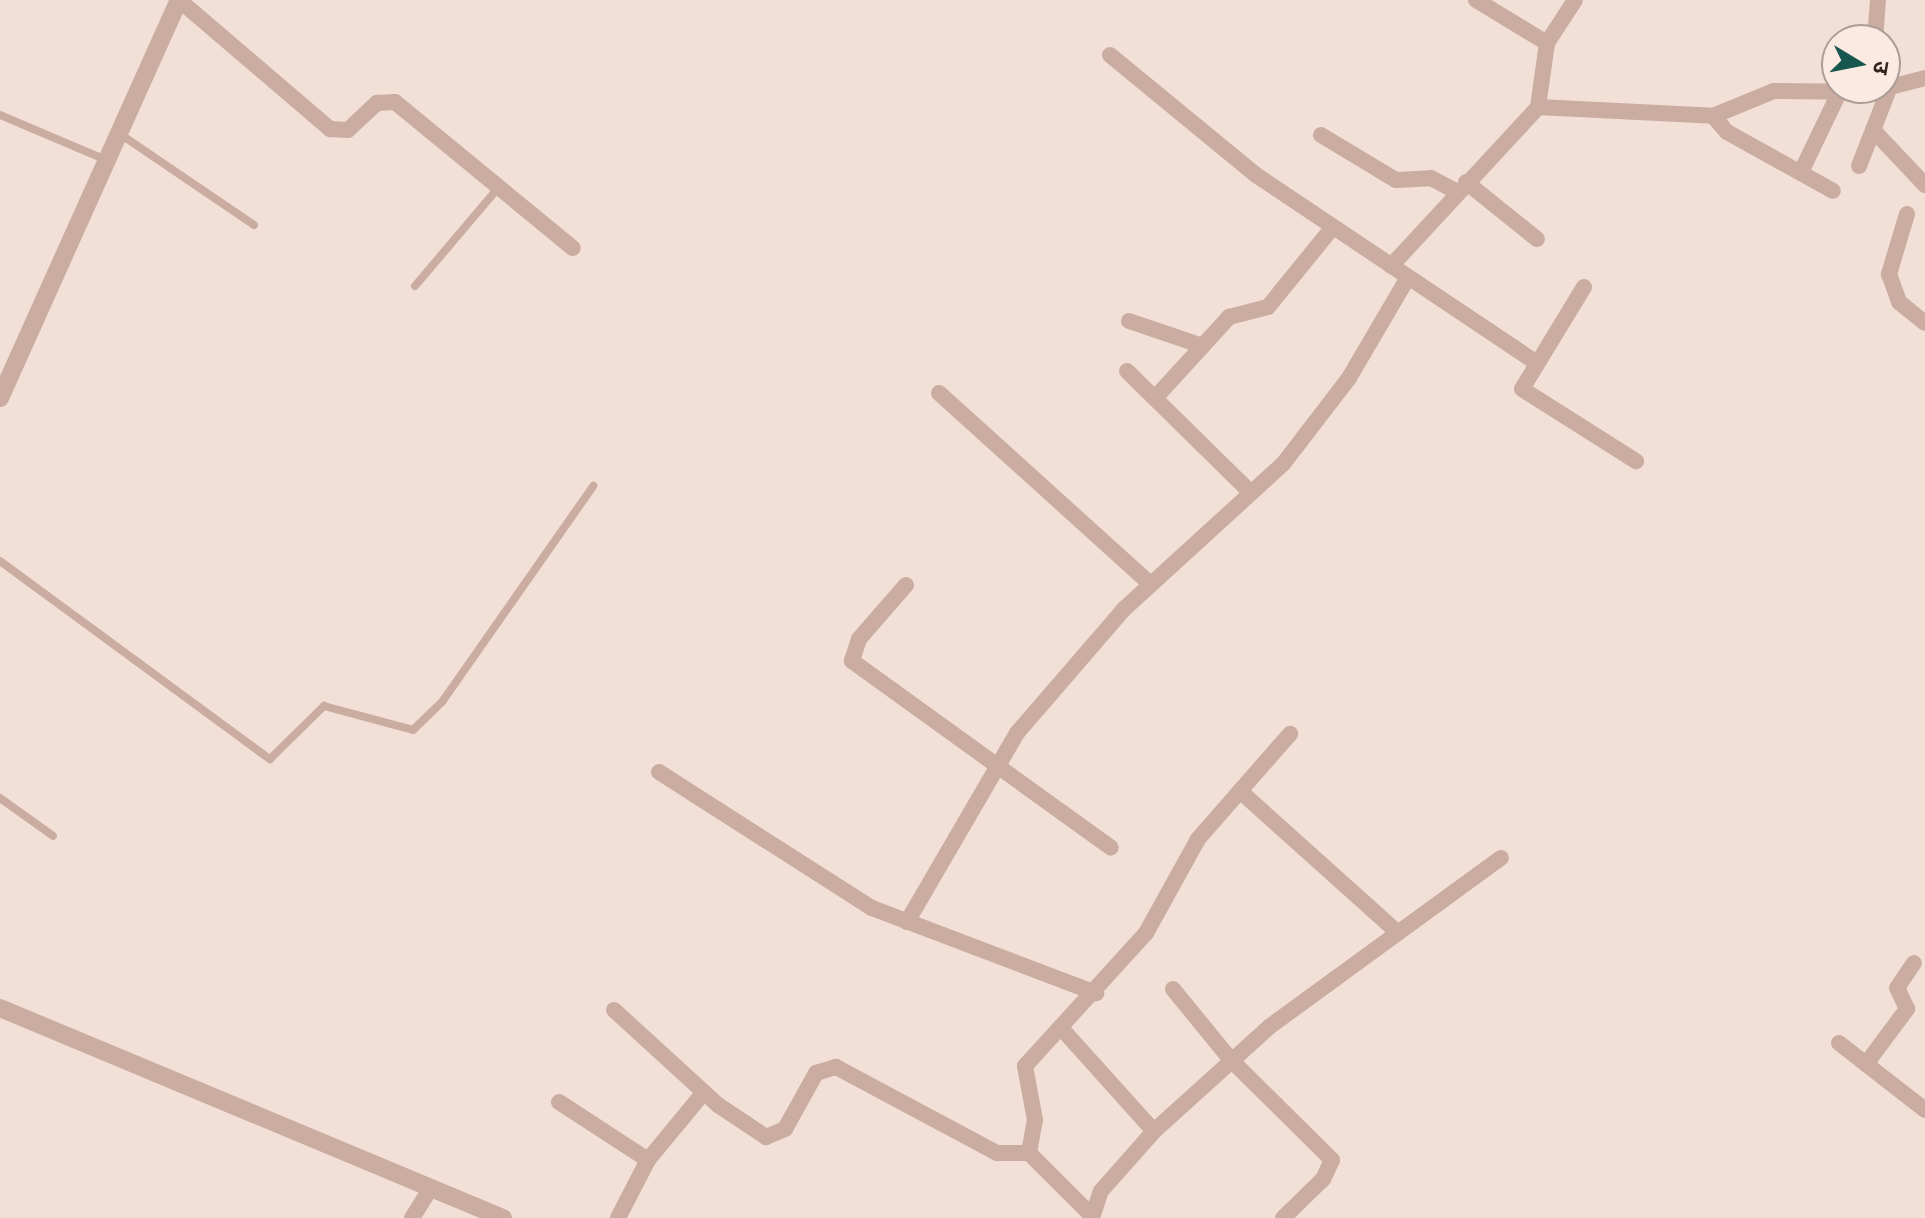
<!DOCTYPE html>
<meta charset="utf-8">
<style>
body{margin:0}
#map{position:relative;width:1925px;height:1218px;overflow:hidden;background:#f2dfd6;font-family:"Open Sans","Noto Sans Devanagari",sans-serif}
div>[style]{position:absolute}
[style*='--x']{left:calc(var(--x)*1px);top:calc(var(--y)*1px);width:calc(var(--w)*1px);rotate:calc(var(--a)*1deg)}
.service>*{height:8px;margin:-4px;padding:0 4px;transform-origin:4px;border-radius:4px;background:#caaca1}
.minor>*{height:16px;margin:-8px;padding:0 8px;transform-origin:8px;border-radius:8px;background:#caaca1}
.tertiary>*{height:18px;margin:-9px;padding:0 9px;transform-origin:9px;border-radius:9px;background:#caaca1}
span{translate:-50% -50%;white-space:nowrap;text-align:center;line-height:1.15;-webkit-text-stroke:6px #faeae2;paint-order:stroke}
.north{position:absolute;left:1821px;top:24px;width:80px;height:80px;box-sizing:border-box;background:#faeae2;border:2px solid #ab9c96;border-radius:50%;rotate:100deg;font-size:22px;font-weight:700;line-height:32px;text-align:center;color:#342625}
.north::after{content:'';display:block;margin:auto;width:28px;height:36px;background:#18574f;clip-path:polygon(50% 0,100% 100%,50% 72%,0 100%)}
</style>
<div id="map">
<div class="service">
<i style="--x:0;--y:115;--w:115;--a:23"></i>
<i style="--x:120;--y:134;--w:162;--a:34.2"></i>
<i style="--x:415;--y:286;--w:128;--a:-49.7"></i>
<i style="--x:0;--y:561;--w:335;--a:36.3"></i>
<i style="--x:270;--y:759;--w:76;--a:-44.5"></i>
<i style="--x:324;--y:706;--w:92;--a:15.1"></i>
<i style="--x:413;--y:730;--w:40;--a:-44"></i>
<i style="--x:442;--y:702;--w:264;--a:-55"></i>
<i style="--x:0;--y:798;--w:65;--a:35.6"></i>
</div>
<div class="minor">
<i style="--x:179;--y:0;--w:199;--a:40.5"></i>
<i style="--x:330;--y:129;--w:18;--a:3"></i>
<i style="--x:348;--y:130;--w:40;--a:-43"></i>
<i style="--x:377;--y:103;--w:18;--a:-3"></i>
<i style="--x:395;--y:102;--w:230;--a:39.4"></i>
<i style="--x:1476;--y:0;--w:83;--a:31.2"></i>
<i style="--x:1875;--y:40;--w:40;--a:-85.7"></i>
<i style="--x:1110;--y:55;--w:189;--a:39.4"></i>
<i style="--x:1256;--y:175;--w:334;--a:33.8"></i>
<i style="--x:1538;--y:107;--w:65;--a:-82"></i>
<i style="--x:1547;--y:43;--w:51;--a:-56.9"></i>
<i style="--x:1713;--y:116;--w:21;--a:49"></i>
<i style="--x:1727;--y:132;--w:121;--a:29.1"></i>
<i style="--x:1873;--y:130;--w:76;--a:46.6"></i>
<i style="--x:1321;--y:135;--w:87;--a:31"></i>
<i style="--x:1396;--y:180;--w:35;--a:-3"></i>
<i style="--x:1431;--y:178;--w:30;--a:28"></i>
<i style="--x:1859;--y:166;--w:83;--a:-68.7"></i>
<i style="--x:1801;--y:172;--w:90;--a:-64.3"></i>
<i style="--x:1466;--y:182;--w:91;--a:38.8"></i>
<i style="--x:1907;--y:214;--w:63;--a:106.7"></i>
<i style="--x:1889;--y:274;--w:30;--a:70"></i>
<i style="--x:1899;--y:302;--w:33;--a:39"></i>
<i style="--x:1391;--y:266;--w:217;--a:-47.2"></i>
<i style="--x:1538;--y:107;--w:175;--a:2.9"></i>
<i style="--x:1713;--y:116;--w:66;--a:-22.3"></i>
<i style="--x:1774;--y:91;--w:97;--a:0.6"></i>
<i style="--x:1871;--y:92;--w:56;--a:-14.5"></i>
<i style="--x:1584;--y:287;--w:119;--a:121.3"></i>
<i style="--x:1522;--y:389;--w:135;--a:32.3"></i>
<i style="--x:1129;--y:321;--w:78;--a:18.7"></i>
<i style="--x:1127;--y:371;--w:174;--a:44.5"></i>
<i style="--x:939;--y:393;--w:283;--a:42.1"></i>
<i style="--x:1155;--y:398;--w:110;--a:-47.6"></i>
<i style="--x:1229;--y:317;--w:40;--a:-14.4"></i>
<i style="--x:1268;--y:307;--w:103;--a:-50.9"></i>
<i style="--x:906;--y:585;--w:72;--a:131"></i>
<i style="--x:859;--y:639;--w:23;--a:108"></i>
<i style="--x:852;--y:661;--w:319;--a:35.8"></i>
<i style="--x:659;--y:772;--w:253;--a:32.6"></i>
<i style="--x:872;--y:908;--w:240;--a:20.8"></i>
<i style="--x:1240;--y:791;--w:212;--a:41.9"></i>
<i style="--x:907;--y:922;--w:219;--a:-59.8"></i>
<i style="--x:1017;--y:733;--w:162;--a:-49.2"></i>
<i style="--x:1123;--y:610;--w:217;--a:-42.4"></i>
<i style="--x:1283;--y:464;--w:108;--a:-52.5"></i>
<i style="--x:1349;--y:378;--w:115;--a:-59.6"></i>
<i style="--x:1173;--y:989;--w:92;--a:50.8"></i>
<i style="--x:1231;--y:1060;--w:142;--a:44.7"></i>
<i style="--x:1332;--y:1160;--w:21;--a:115"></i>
<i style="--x:1323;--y:1179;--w:56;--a:135.7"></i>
<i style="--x:614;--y:1010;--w:141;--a:42.4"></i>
<i style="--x:718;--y:1105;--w:58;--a:33.7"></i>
<i style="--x:766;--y:1137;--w:21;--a:-23"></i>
<i style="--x:785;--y:1129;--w:64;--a:-61"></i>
<i style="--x:816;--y:1073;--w:21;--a:-17"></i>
<i style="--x:836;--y:1067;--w:183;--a:28.1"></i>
<i style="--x:997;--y:1153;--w:32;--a:0"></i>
<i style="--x:1029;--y:1153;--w:88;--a:45"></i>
<i style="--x:1062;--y:1029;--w:137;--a:48"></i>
<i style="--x:1839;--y:1043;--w:109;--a:37.9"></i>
<i style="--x:1866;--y:1064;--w:69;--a:-53.3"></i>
<i style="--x:1907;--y:1009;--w:23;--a:-115"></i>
<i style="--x:1897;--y:988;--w:30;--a:-56"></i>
<i style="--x:559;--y:1102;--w:106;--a:33.1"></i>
<i style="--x:1029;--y:1153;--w:34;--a:-80"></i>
<i style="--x:1035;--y:1120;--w:55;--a:-100.5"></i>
<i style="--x:1025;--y:1066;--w:180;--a:-47.7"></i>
<i style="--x:1146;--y:933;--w:107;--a:-61"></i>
<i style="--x:1198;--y:839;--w:140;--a:-48.8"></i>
<i style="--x:412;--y:1218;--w:34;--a:-58"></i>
<i style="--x:618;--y:1218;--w:65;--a:-62.7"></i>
<i style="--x:648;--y:1160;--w:88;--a:-50.5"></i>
<i style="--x:1092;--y:1218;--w:28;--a:-72"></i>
<i style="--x:1101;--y:1191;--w:80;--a:-48.5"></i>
<i style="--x:1154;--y:1131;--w:155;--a:-42.1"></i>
<i style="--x:1269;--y:1027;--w:287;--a:-36.1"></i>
</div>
<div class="tertiary">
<i style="--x:0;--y:398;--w:436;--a:-65.8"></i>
<i style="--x:0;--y:1008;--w:545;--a:22.66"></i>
</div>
<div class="north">उ</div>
</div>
